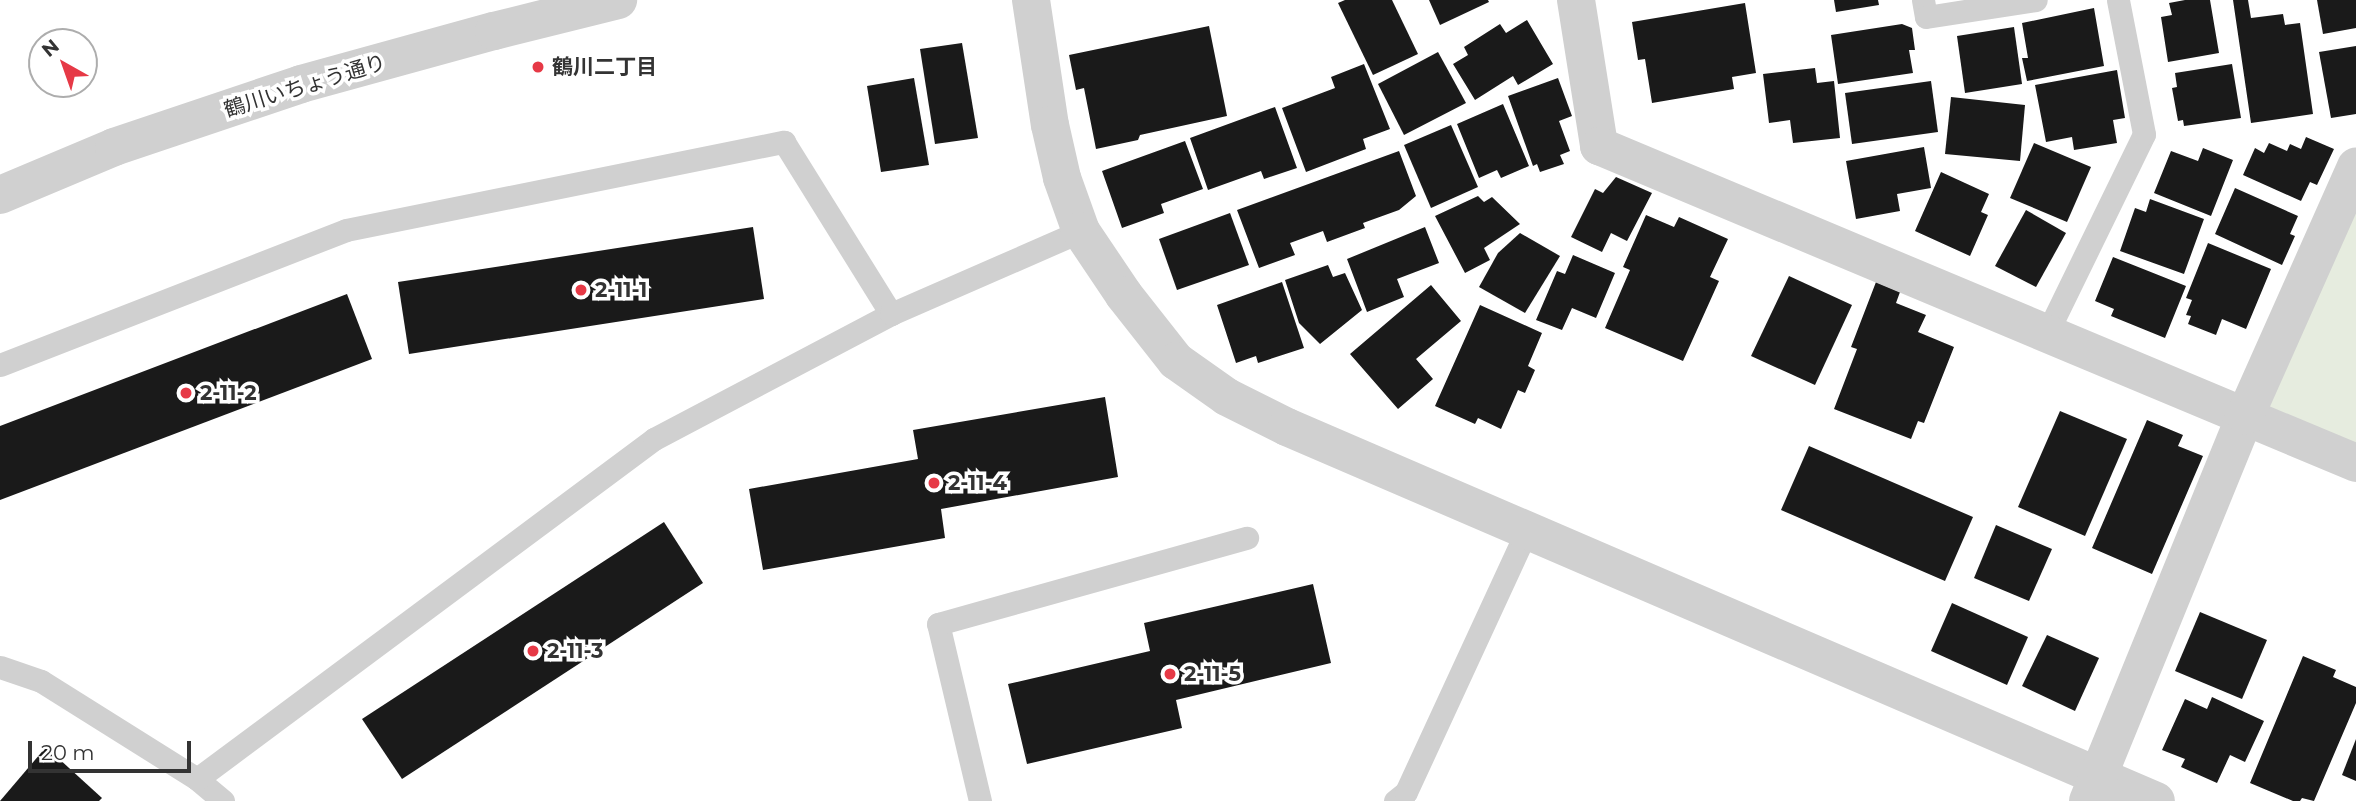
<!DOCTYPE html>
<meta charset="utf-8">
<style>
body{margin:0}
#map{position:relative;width:2356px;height:801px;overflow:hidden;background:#fff;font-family:Montserrat,"Noto Sans JP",sans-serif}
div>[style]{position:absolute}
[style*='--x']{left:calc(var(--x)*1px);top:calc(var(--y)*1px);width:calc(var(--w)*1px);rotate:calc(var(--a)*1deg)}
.green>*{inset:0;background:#e6ecdf}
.building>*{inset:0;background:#1a1a1a}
.service>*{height:23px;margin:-11.5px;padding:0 11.5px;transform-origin:11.5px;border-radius:11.5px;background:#d0d0d0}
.minor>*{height:38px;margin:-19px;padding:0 19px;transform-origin:19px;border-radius:19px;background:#d0d0d0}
.tertiary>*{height:38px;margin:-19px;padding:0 19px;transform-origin:19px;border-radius:19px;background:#d0d0d0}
.dots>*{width:19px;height:19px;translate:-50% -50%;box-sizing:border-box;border:4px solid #fff;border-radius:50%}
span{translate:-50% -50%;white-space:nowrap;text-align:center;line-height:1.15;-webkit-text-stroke:7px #fff;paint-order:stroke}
.poi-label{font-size:21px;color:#333;font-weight:700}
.left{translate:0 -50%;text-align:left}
.street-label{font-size:21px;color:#333}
.north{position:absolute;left:28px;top:28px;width:70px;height:70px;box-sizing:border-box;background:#fff;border:2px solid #adadad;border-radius:50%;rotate:320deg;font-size:19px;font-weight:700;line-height:28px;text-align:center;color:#333}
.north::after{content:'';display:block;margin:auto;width:24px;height:32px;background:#e63946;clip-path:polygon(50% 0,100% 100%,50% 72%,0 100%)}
.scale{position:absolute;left:28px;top:741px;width:163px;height:32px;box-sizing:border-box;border:4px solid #333;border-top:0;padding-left:9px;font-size:21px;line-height:24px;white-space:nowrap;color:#333;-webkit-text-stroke:5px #fff;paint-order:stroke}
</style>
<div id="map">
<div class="green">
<i style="clip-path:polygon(2356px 167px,2356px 463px,2245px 416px)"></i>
</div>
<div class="building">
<i style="clip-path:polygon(1345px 0,1392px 0,1418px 54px,1373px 75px,1338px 3px)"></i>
<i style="clip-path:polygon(1429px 0,1488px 0,1489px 2px,1440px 25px)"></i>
<i style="clip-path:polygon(1834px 0,1878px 0,1879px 5px,1836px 12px)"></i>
<i style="clip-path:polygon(2185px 0,2210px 0,2219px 53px,2168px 62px,2161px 17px,2172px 15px,2169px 3px)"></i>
<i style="clip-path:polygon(2233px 0,2248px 0,2251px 18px,2283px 14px,2285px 25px,2300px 23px,2313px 114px,2251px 123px)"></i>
<i style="clip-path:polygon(2317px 0,2356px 0,2356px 28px,2323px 34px)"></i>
<i style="clip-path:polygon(1745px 3px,1756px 73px,1732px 77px,1734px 89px,1652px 103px,1645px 59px,1638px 60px,1632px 22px)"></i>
<i style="clip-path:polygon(2094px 8px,2104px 66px,2027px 81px,2022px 58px,2028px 58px,2022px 23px)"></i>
<i style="clip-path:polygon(1527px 20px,1553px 64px,1518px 85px,1513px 76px,1475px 100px,1453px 64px,1468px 55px,1464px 47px,1500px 24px,1506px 33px)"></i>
<i style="clip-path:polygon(1902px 24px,1912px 28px,1915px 50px,1909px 50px,1913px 73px,1838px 84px,1831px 35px)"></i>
<i style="clip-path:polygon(1209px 26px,1227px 116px,1140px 135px,1138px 140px,1096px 149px,1084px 88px,1076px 90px,1069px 55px)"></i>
<i style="clip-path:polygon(2014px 27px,2022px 84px,1965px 93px,1957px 36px)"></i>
<i style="clip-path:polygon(962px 43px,978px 138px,935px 144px,920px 49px)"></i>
<i style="clip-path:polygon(2356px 46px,2356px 114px,2331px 118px,2319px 52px)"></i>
<i style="clip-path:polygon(1438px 52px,1466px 103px,1404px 135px,1378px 84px)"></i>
<i style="clip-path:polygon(1364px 64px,1390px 129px,1363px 139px,1366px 149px,1306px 172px,1282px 108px,1335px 88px,1331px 77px)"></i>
<i style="clip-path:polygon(2232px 64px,2241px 118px,2184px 126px,2183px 120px,2178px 121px,2172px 88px,2177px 87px,2175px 73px)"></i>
<i style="clip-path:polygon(1815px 68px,1817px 83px,1834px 81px,1840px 138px,1793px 143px,1790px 120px,1769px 123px,1763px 74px)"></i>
<i style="clip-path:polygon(2117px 70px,2125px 118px,2113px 120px,2117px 143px,2074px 150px,2072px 137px,2046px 142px,2035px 85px)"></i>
<i style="clip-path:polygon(914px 78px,929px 165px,881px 172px,867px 86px)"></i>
<i style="clip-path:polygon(1558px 78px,1572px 116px,1559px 121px,1570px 151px,1560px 155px,1564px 164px,1540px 172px,1537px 164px,1533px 166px,1508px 96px)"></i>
<i style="clip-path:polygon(1931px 81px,1938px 132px,1852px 144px,1845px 93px)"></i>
<i style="clip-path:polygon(1951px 97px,2025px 105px,2020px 161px,1945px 154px)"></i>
<i style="clip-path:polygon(1503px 104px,1529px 166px,1501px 178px,1497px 170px,1479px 178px,1457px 124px)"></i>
<i style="clip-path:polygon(1275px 107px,1297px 168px,1264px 179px,1261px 171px,1208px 190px,1190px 138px)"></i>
<i style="clip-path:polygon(1451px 125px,1478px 187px,1431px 208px,1404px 145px)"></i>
<i style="clip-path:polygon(2306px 137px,2334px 149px,2317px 185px,2310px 182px,2301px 201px,2243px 175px,2255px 148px,2264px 153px,2269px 143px,2287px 151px,2290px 144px,2301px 149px)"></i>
<i style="clip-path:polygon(1185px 141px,1203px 189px,1161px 204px,1164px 213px,1122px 228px,1102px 171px)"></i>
<i style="clip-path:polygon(2034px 143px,2091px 167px,2067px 222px,2010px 198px)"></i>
<i style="clip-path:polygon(1924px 147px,1931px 188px,1897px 194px,1900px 211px,1856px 219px,1846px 161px)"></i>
<i style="clip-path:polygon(2203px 148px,2233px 160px,2211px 216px,2154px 193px,2171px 151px,2198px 161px)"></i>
<i style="clip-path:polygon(1399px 151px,1416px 196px,1399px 210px,1363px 223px,1365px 228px,1327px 242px,1323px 231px,1290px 243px,1295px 255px,1259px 268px,1237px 210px)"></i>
<i style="clip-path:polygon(1941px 172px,1989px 194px,1981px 212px,1988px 215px,1970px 256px,1915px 231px)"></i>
<i style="clip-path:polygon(1616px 177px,1652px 193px,1627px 241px,1611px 233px,1602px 252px,1571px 237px,1595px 189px,1603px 193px)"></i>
<i style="clip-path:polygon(2235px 188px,2298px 216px,2290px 234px,2295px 236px,2282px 265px,2215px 234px)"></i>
<i style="clip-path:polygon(1478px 196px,1484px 202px,1492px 197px,1520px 224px,1484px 248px,1490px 260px,1465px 273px,1435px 216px)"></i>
<i style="clip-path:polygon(2150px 199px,2204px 219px,2184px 274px,2120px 251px,2135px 208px,2146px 212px)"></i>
<i style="clip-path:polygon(2026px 210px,2066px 233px,2036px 287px,1995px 266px)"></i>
<i style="clip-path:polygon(1230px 213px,1249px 265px,1177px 290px,1159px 239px)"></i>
<i style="clip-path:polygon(1646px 215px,1674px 227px,1679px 217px,1728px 239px,1710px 277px,1719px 281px,1683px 361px,1605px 328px,1630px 270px,1623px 267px)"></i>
<i style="clip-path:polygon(753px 227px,764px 299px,409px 354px,398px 282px)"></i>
<i style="clip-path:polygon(1425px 227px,1439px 263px,1397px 279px,1404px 297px,1367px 312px,1347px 259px)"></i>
<i style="clip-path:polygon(1520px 233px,1560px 256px,1525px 313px,1479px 287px,1498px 253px)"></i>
<i style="clip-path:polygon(2208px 243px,2271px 269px,2246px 329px,2222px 319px,2216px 335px,2188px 324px,2191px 316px,2186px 315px,2192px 300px,2186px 298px)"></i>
<i style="clip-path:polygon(1573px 255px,1615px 273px,1596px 318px,1572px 308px,1562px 330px,1536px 320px,1557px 271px,1565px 274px)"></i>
<i style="clip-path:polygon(2113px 257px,2186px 286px,2165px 338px,2111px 316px,2114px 309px,2095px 301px)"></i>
<i style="clip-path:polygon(1328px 265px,1333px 277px,1345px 273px,1362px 310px,1320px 344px,1299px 323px,1285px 280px)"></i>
<i style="clip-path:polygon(1789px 276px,1852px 305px,1815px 385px,1751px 356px)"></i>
<i style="clip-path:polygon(1282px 282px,1304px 348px,1258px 363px,1256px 356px,1236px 363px,1217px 305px)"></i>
<i style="clip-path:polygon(1876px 282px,1900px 292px,1896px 303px,1926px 315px,1918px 332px,1954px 347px,1924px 423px,1918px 421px,1911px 439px,1834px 409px,1857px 349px,1851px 347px)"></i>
<i style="clip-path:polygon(1431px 285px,1461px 321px,1416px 359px,1433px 379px,1398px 409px,1350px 354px)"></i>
<i style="clip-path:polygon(347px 294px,372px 359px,0 500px,0 426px)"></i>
<i style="clip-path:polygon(1480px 305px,1542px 333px,1528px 366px,1535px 370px,1525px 393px,1518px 390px,1501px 429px,1478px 418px,1475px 424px,1435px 406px)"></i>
<i style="clip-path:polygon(1105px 397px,1118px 477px,941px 509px,945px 538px,763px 570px,749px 489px,918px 459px,913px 430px)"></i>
<i style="clip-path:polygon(2060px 411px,2127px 439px,2085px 536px,2018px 507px)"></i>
<i style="clip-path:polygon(2147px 420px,2183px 435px,2178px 446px,2203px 456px,2152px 574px,2092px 548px)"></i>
<i style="clip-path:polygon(1809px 446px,1973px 517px,1945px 581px,1781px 510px)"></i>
<i style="clip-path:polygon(664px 522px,703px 583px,402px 779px,362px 719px)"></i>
<i style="clip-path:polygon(1996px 525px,2052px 549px,2029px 601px,1974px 578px)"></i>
<i style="clip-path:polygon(1313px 584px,1331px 663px,1176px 700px,1182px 728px,1027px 764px,1008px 684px,1150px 651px,1144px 623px)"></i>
<i style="clip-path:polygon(1952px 603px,2028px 637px,2007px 685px,1931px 651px)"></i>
<i style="clip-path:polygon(2200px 612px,2267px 640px,2242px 699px,2175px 671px)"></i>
<i style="clip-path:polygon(2047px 635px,2099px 658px,2075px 711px,2022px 686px)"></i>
<i style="clip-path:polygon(2303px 656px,2336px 670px,2333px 677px,2356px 687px,2356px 703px,2314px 801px,2302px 798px,2300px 801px,2293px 801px,2250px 783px)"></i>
<i style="clip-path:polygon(2212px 697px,2264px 721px,2245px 762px,2230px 755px,2217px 783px,2181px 767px,2185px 759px,2162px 750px,2185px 699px,2207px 709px)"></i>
<i style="clip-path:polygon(2356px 739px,2356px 781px,2342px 775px)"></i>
<i style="clip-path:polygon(46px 747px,102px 798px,99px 801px,0 801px)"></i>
</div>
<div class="service">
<i style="--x:1923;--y:0;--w:17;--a:80"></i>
<i style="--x:1926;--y:17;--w:111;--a:-8.8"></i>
<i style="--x:2047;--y:333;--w:221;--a:-64"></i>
<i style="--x:2144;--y:134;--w:136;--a:-101"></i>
<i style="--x:0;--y:365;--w:371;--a:-21.3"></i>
<i style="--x:346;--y:230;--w:447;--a:-11.4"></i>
<i style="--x:784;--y:142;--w:203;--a:58.1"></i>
<i style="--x:0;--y:667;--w:43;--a:18.9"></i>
<i style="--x:41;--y:681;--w:184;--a:32.1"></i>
<i style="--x:197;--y:779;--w:34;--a:40"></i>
<i style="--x:197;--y:779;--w:570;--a:-36.65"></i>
<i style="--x:654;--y:439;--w:268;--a:-27.8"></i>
<i style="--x:891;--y:314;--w:207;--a:-23.6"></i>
<i style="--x:980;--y:801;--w:182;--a:-103.3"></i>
<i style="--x:938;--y:624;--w:321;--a:-15.6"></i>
<i style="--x:1395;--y:801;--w:14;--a:-39"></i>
<i style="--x:1406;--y:792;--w:289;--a:-65.2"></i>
</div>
<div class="minor">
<i style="--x:1031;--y:0;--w:126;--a:81.4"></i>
<i style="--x:1050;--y:125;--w:54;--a:77.2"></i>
<i style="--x:1062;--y:178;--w:56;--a:70.3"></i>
<i style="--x:1081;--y:231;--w:77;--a:56.1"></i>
<i style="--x:1124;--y:295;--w:84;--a:51.8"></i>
<i style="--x:1176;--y:361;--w:62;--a:35.2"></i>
<i style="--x:1227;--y:397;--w:67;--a:26.6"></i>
<i style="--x:1287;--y:427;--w:946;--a:23.29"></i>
<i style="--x:1576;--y:0;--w:148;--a:81"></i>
<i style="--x:1599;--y:146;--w:821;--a:22.72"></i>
<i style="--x:2088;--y:801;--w:416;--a:-67.8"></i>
<i style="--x:2245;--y:416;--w:273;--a:-66"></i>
</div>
<div class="tertiary">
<i style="--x:0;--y:195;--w:124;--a:-22.8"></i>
<i style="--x:114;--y:147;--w:197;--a:-18.6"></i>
<i style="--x:301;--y:84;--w:200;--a:-15.4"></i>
<i style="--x:494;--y:31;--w:128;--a:-14"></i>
</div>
<div class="dots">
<i style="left:538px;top:67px;background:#e63946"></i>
<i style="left:581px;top:290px;background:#e63946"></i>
<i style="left:186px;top:393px;background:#e63946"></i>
<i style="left:934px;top:483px;background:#e63946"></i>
<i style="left:533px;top:651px;background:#e63946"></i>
<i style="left:1170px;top:674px;background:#e63946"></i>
</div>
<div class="poi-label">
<span class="left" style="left:552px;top:67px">鶴川二丁目</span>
<span class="left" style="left:595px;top:290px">2-11-1</span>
<span class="left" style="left:200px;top:393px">2-11-2</span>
<span class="left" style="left:948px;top:483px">2-11-4</span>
<span class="left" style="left:547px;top:651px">2-11-3</span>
<span class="left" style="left:1184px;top:674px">2-11-5</span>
</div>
<div class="street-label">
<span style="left:305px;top:86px;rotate:-17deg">鶴川いちょう通り</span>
</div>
<div class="north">N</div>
<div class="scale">20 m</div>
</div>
